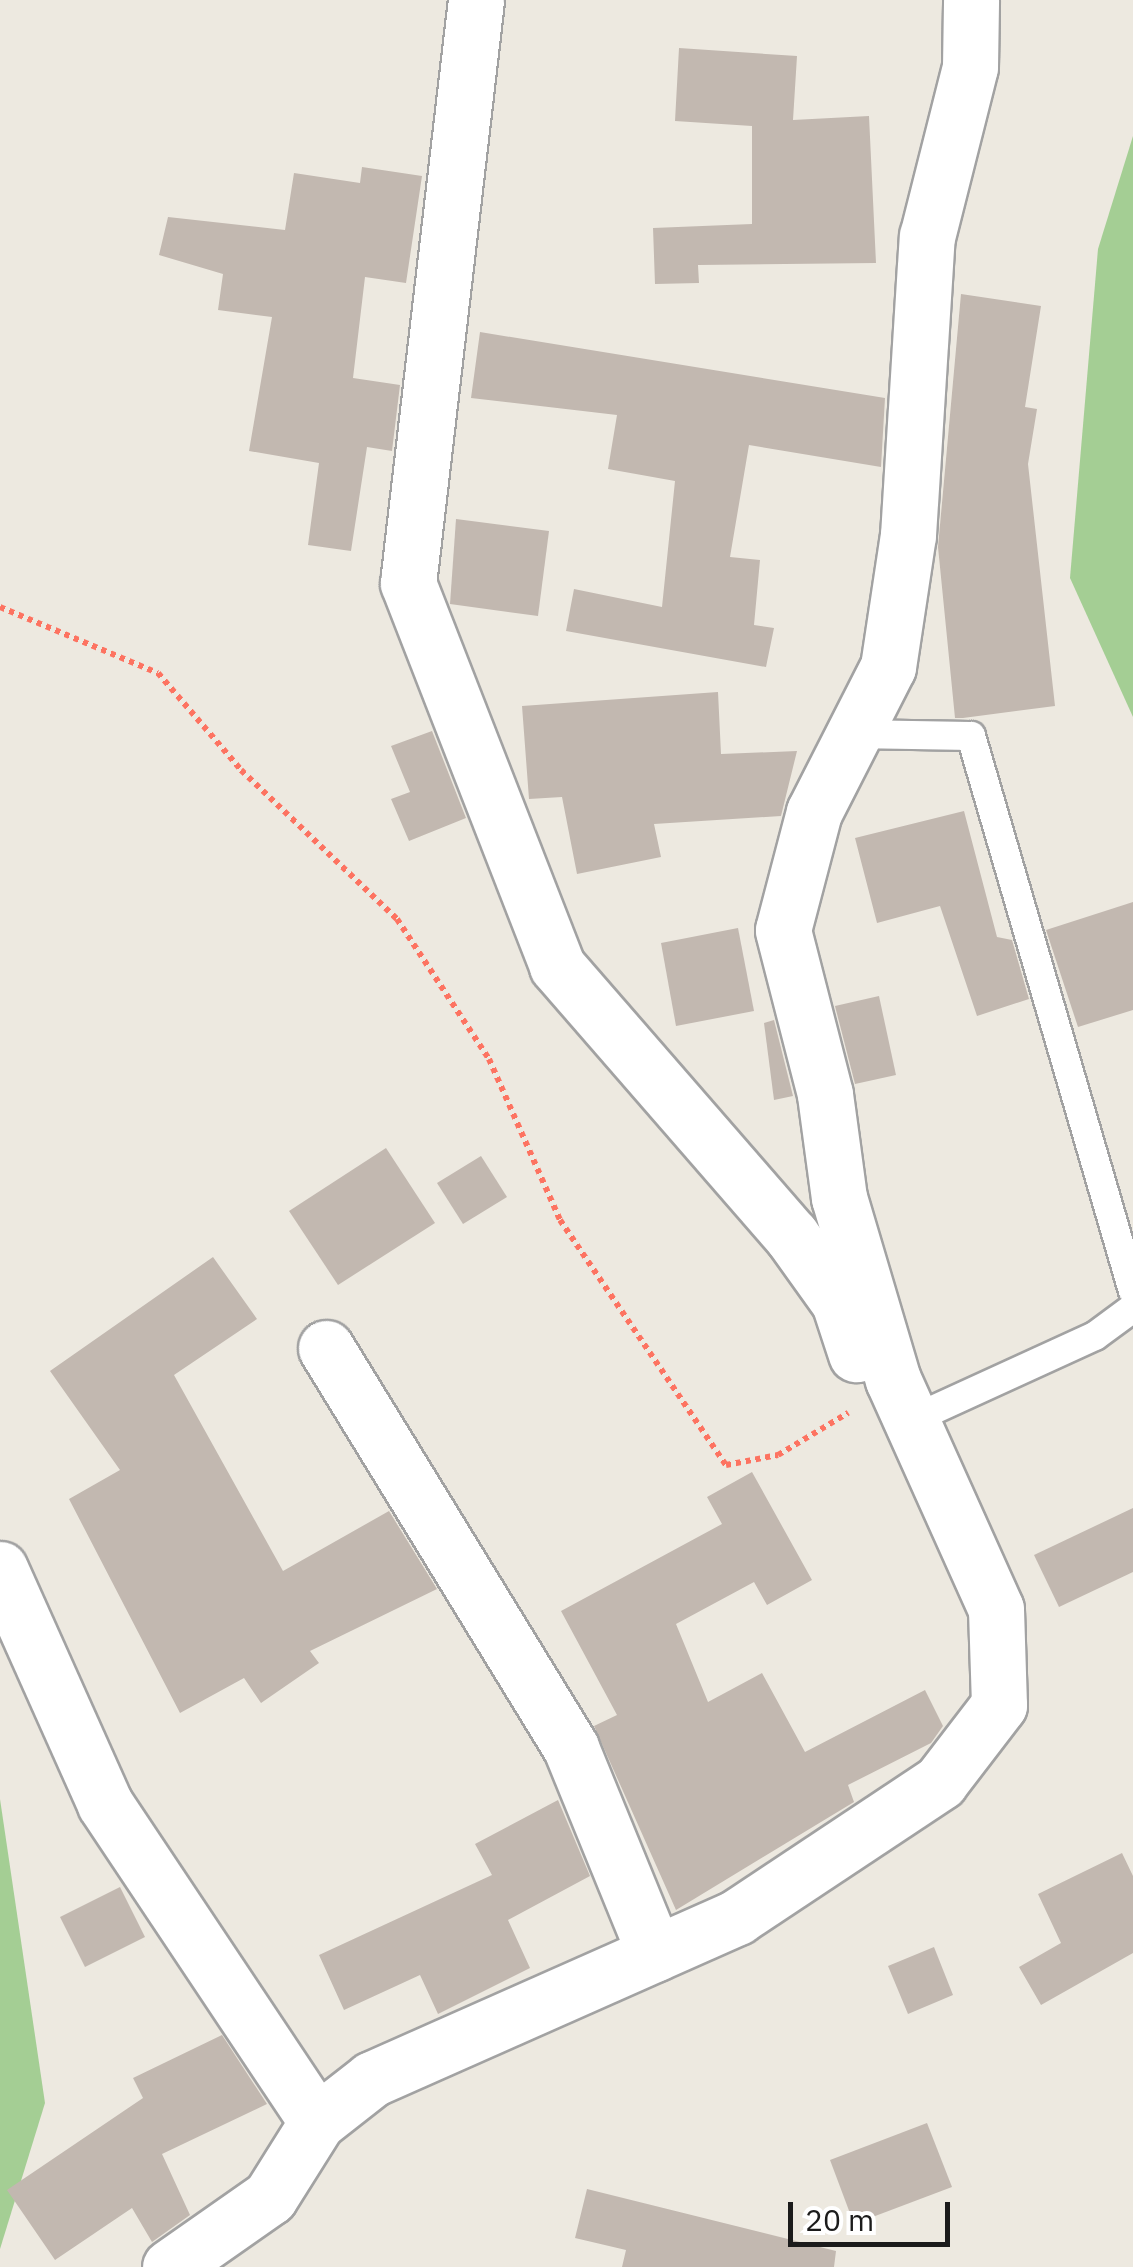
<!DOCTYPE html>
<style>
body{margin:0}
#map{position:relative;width:1133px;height:2267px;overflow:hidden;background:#ede9e0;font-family:"IBM Plex Sans",sans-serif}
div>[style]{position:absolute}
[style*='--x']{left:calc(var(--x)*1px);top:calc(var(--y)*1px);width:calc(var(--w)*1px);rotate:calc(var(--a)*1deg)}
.forest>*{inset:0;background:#a4ce94}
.building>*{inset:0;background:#c2b8b0}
.path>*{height:6px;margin-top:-3px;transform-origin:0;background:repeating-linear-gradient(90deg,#fd7361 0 5px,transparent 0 10px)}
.roads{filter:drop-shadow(2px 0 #a2a2a2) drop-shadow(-2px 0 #a2a2a2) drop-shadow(0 2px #a2a2a2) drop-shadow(0 -2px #a2a2a2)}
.service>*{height:28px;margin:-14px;padding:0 14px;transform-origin:14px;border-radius:14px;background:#fff}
.minor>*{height:55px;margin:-27.5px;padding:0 27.5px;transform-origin:27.5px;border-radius:27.5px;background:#fff}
span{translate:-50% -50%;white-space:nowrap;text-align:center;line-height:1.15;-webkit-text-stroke:8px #fff;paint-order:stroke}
.scale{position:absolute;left:788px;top:2202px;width:162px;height:45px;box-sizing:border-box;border:5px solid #1b1b1b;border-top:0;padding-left:12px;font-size:30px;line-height:35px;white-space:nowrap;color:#1b1b1b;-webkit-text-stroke:8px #fff;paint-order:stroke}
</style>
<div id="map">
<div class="forest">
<i style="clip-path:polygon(1133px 136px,1133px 717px,1070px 578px,1098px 249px)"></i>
<i style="clip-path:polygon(0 1799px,45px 2103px,0 2249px)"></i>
</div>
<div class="building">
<i style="clip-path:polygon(679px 48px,797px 56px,793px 120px,869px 116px,876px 263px,698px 265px,699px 283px,655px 284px,653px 228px,752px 224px,752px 126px,675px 121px)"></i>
<i style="clip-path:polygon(362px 167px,422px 176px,406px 283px,365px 277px,353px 378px,400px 385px,392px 451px,367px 447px,351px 551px,308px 545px,319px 463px,249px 451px,272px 317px,218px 310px,223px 274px,159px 255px,168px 217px,285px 230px,294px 173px,360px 183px)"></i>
<i style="clip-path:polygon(961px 294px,1041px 306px,1025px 407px,1037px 409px,1028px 464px,1055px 706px,963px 718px,955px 718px,938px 547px)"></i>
<i style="clip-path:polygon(480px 332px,885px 398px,881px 467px,749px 445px,730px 557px,760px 560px,754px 625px,774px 628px,766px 667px,566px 631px,574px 589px,662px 607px,675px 481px,608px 469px,617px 415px,471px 398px)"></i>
<i style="clip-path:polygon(456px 519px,549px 531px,538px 616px,450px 604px)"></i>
<i style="clip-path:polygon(718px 692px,721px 754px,797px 751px,781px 816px,654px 824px,661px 857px,577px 874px,562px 797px,529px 799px,522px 706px)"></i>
<i style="clip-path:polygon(432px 731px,466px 818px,409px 841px,391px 799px,410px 792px,391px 746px)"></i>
<i style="clip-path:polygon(964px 811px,997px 937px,1012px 940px,1029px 999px,977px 1016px,940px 906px,877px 923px,855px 838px)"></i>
<i style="clip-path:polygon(1133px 902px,1133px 1010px,1078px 1027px,1046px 930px)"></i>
<i style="clip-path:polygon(738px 928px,754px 1011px,676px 1026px,661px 943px)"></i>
<i style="clip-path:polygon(879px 996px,896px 1075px,855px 1084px,835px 1006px)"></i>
<i style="clip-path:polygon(774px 1020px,793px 1096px,774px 1100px,764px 1023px)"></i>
<i style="clip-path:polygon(386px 1148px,435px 1223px,338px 1285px,289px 1211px)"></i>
<i style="clip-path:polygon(481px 1156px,507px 1197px,463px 1224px,437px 1183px)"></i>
<i style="clip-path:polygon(213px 1257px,257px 1319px,174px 1375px,283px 1571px,389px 1511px,437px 1589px,310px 1651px,319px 1663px,261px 1703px,244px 1678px,180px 1713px,69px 1499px,120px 1470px,50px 1371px)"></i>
<i style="clip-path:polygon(752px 1472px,812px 1580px,767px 1605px,754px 1582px,676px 1624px,708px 1702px,762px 1673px,805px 1752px,925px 1690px,943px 1726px,931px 1743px,848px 1785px,854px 1802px,676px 1910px,594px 1726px,617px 1715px,561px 1611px,722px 1524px,707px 1497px)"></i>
<i style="clip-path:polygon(1133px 1508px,1133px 1572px,1059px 1607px,1034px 1555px)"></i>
<i style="clip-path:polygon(558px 1800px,590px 1876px,508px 1920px,530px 1968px,438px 2014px,420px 1975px,344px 2010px,319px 1955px,492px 1875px,475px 1844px)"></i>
<i style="clip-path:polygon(1122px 1853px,1133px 1876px,1133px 1953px,1041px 2005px,1019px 1967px,1061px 1943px,1038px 1894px)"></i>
<i style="clip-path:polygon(120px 1887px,145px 1937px,85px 1967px,60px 1917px)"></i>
<i style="clip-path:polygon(934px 1947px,953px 1995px,908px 2014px,888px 1966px)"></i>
<i style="clip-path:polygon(222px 2035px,267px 2104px,162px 2154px,190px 2215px,152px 2242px,132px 2208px,55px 2260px,7px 2190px,143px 2098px,133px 2078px)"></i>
<i style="clip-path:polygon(927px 2123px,952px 2187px,854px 2224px,830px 2160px)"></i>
<i style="clip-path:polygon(587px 2189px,836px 2251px,834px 2267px,622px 2267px,626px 2250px,575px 2238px)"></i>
</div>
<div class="path">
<i style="--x:0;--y:607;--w:171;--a:22.7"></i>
<i style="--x:158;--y:673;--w:128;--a:49.4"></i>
<i style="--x:241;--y:770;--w:216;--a:43.7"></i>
<i style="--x:397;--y:919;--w:168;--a:56.7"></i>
<i style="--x:489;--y:1059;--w:176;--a:66.2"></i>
<i style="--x:560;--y:1220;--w:296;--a:55.9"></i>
<i style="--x:726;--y:1465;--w:53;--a:-10.9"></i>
<i style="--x:778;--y:1455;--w:82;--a:-31"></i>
</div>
<div class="roads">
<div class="service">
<i style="--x:853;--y:734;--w:118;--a:1"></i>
<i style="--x:971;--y:736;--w:578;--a:73.73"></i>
<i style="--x:909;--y:1421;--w:205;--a:-24.6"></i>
<i style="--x:1095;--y:1336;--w:47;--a:-36.4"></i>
</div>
<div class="minor">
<i style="--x:476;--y:0;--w:587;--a:96.65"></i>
<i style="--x:408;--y:583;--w:411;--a:68.7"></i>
<i style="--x:557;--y:966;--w:357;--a:49"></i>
<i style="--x:791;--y:1235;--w:82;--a:54.4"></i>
<i style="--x:839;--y:1302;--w:55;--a:71.9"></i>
<i style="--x:326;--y:1348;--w:469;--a:58.5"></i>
<i style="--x:571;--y:1748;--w:222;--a:67.8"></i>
<i style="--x:0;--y:1569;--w:257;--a:65.9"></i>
<i style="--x:105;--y:1804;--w:382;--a:56.3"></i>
<i style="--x:170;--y:2267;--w:122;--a:-35"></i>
<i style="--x:270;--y:2197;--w:89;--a:-57.9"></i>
<i style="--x:317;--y:2122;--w:70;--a:-38"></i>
<i style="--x:372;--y:2079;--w:399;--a:-23.9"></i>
<i style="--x:737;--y:1917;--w:244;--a:-33.6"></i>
<i style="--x:940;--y:1782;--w:97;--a:-52.5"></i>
<i style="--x:999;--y:1705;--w:96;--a:-91.8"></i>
<i style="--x:996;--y:1609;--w:251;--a:-114.2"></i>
<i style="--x:893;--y:1380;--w:190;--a:-106.5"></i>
<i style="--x:839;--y:1198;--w:105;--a:-97.7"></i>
<i style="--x:825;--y:1094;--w:169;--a:-104.4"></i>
<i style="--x:783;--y:930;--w:122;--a:-75.3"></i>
<i style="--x:814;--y:812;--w:163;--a:-63"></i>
<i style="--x:888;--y:667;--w:134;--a:-81.4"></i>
<i style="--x:908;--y:535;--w:299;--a:-86.4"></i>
<i style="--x:927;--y:237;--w:175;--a:-75.8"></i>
<i style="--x:970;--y:67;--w:67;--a:-89.1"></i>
</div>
</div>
<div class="scale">20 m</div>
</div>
